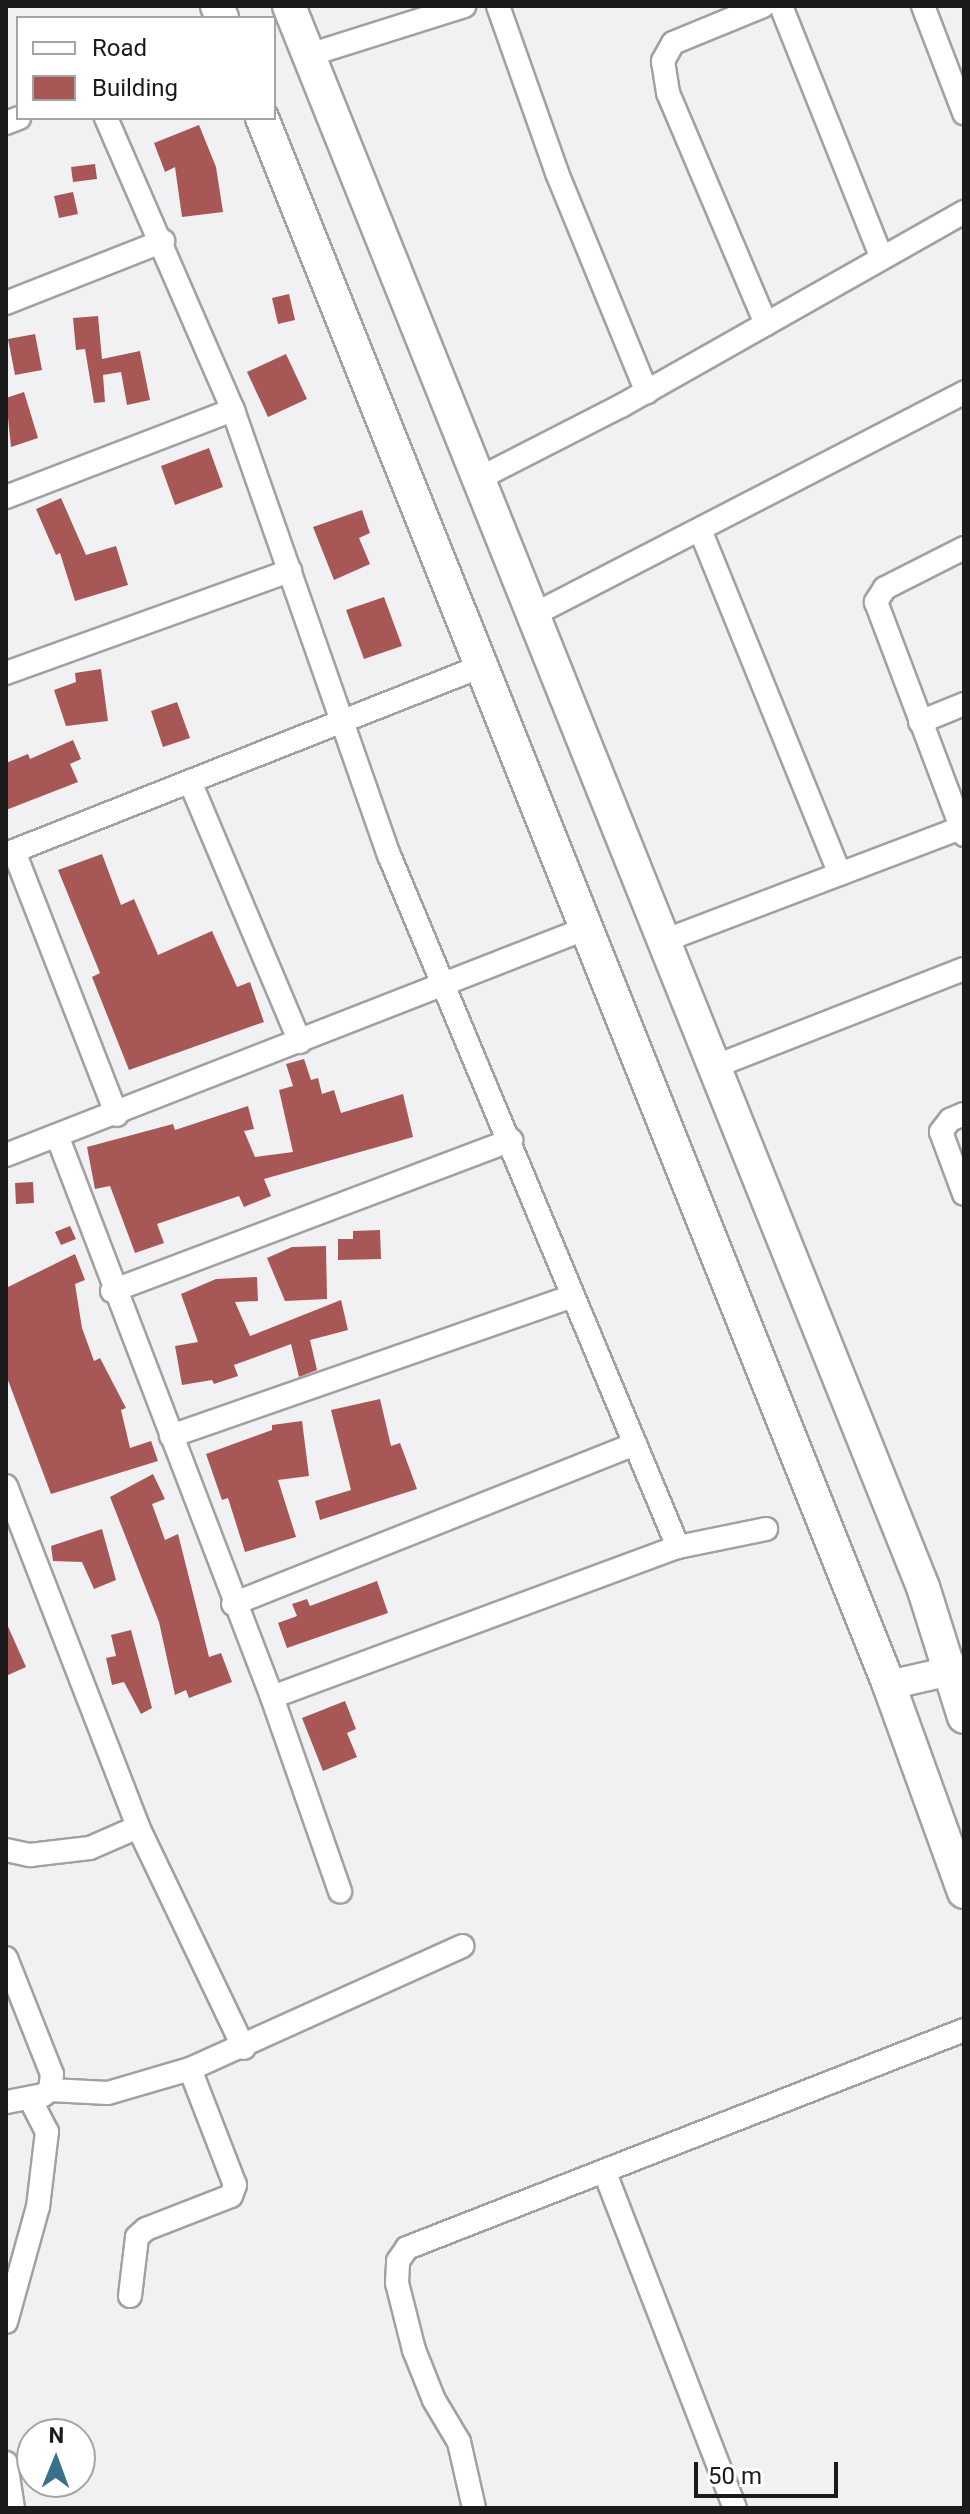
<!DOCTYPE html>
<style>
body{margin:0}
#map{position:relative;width:970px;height:2514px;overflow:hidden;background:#f1f1f3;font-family:Roboto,sans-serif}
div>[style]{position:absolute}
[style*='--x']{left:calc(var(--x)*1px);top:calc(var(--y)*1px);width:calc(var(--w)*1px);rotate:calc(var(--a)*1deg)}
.building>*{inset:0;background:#a75856}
.roads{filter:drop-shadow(2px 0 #a1a1a3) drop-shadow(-2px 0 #a1a1a3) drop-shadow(0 2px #a1a1a3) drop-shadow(0 -2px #a1a1a3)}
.minor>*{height:22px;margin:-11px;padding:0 11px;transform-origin:11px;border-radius:11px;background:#fff}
.tertiary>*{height:28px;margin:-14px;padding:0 14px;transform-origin:14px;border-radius:14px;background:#fff}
.secondary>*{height:32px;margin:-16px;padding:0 16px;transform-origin:16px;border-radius:16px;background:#fff}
span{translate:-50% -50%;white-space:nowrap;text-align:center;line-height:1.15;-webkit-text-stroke:6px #fff;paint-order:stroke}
.frame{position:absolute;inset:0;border:8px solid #1b1b1c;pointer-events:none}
.legend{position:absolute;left:16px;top:16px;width:260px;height:104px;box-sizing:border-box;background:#fff;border:2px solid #a4a4a4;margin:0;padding:10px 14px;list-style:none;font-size:24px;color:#1b1b1c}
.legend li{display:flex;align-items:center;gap:16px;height:40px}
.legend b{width:40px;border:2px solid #a4a4a4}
.north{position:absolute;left:16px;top:2418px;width:80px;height:80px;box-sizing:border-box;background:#fff;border:2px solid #a4a4a4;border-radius:50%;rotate:1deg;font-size:22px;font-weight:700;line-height:32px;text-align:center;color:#1b1b1c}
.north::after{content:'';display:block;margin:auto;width:28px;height:36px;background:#37718a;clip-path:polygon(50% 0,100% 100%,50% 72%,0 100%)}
.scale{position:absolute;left:694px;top:2462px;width:144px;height:36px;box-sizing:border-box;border:4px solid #1b1b1c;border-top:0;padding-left:10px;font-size:24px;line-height:28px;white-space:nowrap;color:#1b1b1c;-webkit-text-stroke:6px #fff;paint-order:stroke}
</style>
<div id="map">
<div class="building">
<i style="clip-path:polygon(199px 125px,216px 167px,223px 212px,182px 217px,175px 167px,165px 172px,154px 143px)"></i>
<i style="clip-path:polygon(95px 164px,97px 179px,73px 182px,71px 167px)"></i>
<i style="clip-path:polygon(73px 192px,78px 214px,59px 218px,54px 196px)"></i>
<i style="clip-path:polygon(289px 294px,295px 320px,278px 324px,272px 298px)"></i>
<i style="clip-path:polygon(98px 316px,102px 359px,140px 351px,150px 400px,127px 405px,121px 372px,103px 375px,105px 402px,94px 403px,85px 349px,76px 350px,73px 318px)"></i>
<i style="clip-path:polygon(35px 334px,42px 370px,15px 375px,8px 339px)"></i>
<i style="clip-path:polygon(286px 354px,307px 399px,268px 417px,247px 372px)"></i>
<i style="clip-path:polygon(24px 392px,38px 438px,11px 447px,6px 398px)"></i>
<i style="clip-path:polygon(209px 448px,223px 487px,175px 505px,161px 466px)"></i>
<i style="clip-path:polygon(61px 498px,86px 555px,116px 546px,128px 585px,75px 601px,60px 553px,56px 555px,36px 509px)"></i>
<i style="clip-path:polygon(362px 510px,370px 533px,359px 538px,370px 564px,334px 580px,313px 527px)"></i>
<i style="clip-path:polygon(384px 597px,402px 646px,364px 659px,346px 610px)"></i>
<i style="clip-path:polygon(101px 669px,108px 721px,66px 726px,54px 690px,76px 682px,75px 673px)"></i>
<i style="clip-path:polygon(177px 702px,190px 738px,163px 747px,151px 711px)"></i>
<i style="clip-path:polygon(73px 740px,81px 759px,70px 764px,78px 782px,6px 810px,6px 763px,28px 754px,30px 759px)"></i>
<i style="clip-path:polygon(102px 854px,121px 905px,134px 899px,158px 955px,212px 931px,237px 987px,250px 982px,264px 1022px,129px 1070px,92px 977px,100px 973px,58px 870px)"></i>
<i style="clip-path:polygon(304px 1059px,311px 1080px,318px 1078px,322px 1094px,334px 1090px,341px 1113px,403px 1094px,413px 1137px,264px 1179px,271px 1196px,244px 1207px,239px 1196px,157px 1224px,164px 1243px,135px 1253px,110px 1186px,95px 1189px,87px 1147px,173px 1124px,175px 1130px,248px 1106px,254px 1129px,244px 1131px,255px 1157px,293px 1152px,279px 1090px,293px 1086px,286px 1064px)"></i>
<i style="clip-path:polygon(33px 1182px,34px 1203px,16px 1204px,15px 1183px)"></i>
<i style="clip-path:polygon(70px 1226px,76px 1239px,61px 1245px,55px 1232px)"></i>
<i style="clip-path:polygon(380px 1230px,381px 1259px,338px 1260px,338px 1239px,353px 1239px,353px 1231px)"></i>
<i style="clip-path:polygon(326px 1246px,327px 1299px,285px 1301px,267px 1258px,292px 1247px)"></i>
<i style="clip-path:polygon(75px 1254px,85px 1280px,75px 1284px,82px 1328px,94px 1361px,100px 1358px,126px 1408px,121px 1410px,130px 1448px,151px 1441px,158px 1461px,51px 1494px,6px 1375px,6px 1288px)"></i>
<i style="clip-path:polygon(257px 1277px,258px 1301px,235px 1302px,250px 1336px,341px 1300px,348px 1330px,310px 1340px,317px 1370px,299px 1377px,291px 1344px,234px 1365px,238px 1376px,214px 1384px,212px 1380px,182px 1385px,175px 1346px,198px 1342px,181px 1294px,216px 1279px)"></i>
<i style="clip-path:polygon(380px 1399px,391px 1446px,400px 1443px,417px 1489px,320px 1520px,315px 1501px,351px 1490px,331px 1410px)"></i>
<i style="clip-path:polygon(302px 1421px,309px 1476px,278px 1480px,296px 1537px,245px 1552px,228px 1498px,222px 1500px,206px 1454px,272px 1430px,272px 1425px)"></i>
<i style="clip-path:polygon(153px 1474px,165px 1499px,152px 1504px,165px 1540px,178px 1534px,209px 1657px,221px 1653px,232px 1682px,189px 1698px,186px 1690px,175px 1695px,159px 1622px,110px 1497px)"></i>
<i style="clip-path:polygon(102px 1529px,116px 1580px,94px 1589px,82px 1562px,53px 1561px,51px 1546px)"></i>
<i style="clip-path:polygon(377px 1581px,388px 1613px,287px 1648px,278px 1623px,297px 1616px,292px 1604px,307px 1599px,310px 1606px)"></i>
<i style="clip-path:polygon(6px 1622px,26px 1667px,6px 1676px)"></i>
<i style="clip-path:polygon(131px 1630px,152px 1708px,141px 1714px,124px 1682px,112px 1685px,106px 1658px,116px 1656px,111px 1635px)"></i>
<i style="clip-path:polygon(345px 1701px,356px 1729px,347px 1733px,357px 1757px,323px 1771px,302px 1718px)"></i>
</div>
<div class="roads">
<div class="minor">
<i style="--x:498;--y:6;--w:177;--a:70.5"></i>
<i style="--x:557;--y:173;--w:237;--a:67.7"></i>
<i style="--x:763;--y:6;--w:97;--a:157.7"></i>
<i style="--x:673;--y:43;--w:21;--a:119"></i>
<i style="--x:663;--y:61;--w:32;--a:81"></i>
<i style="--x:668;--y:93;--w:251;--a:67"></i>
<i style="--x:781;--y:6;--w:271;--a:68.2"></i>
<i style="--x:923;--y:6;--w:115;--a:69"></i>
<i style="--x:309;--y:55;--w:163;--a:-17.5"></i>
<i style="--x:106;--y:118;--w:318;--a:66.5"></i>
<i style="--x:233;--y:410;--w:472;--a:70.7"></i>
<i style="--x:389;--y:855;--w:750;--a:67.33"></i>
<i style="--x:6;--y:123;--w:14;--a:-21"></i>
<i style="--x:6;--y:303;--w:169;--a:-21.5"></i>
<i style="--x:480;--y:478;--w:158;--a:-27.1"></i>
<i style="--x:621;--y:406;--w:394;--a:-29.5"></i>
<i style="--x:6;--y:497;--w:243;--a:-21"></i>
<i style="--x:701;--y:532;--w:369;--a:67.9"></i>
<i style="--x:964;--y:548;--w:89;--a:153.1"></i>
<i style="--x:885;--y:588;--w:17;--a:123"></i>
<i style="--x:876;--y:602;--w:249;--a:69.3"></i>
<i style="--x:535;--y:614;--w:483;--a:-27.3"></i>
<i style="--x:6;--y:673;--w:302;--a:-19.8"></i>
<i style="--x:920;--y:722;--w:48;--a:-22.2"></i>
<i style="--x:191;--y:784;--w:280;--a:67.1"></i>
<i style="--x:6;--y:854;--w:512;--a:-21.55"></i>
<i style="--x:15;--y:854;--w:280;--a:68.7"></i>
<i style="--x:666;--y:940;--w:316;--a:-20.8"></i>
<i style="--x:716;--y:1066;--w:266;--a:-21.4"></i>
<i style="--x:964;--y:1114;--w:15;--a:157"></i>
<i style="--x:950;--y:1120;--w:15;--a:127"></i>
<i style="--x:941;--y:1132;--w:66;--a:69.6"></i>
<i style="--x:58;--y:1138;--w:599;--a:69.05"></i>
<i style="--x:272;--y:1697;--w:206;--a:70.7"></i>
<i style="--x:6;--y:1155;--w:624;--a:-21.34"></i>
<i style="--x:112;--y:1291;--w:427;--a:-20.7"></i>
<i style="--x:171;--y:1436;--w:425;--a:-19.2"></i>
<i style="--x:6;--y:1486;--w:366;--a:68.8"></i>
<i style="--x:138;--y:1827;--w:245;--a:64.4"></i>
<i style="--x:233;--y:1604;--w:433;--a:-21.7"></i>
<i style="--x:272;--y:1697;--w:433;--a:-20.3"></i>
<i style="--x:678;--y:1547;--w:90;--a:-11.6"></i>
<i style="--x:6;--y:1850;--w:25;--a:12"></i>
<i style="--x:30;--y:1855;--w:60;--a:-6.7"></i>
<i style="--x:90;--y:1848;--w:52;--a:-23.6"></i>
<i style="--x:6;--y:1958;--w:125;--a:68.4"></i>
<i style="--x:52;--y:2074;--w:16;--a:97"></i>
<i style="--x:50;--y:2090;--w:9;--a:144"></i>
<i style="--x:43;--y:2095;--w:38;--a:169"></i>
<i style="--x:50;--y:2090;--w:58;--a:3"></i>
<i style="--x:108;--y:2093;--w:85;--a:-16.3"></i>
<i style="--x:190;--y:2069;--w:299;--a:-24.3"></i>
<i style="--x:605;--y:2173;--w:359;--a:68.8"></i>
<i style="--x:130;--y:2296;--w:59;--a:-83.2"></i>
<i style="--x:137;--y:2237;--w:12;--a:-42"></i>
<i style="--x:146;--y:2229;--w:91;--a:-21.2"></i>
<i style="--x:231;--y:2196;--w:12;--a:-70"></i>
<i style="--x:235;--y:2185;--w:124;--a:-111.2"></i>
<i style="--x:6;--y:2322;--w:119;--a:-74.5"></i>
<i style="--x:38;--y:2207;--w:76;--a:-83.2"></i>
<i style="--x:47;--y:2132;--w:38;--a:-117"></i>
<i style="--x:6;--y:2463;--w:46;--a:81.2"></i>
<i style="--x:474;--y:2508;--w:68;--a:-102.8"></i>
<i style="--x:459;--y:2442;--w:49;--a:-120.8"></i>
<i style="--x:434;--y:2400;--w:54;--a:-111.8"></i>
<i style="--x:414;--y:2350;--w:69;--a:-104.2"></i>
<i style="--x:397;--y:2283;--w:22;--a:-87"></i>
<i style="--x:398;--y:2261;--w:16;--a:-55"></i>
<i style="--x:407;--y:2248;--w:598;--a:-21.37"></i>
</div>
<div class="tertiary">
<i style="--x:889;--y:1685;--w:77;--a:-12.8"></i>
</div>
<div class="secondary">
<i style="--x:217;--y:6;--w:13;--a:67"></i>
<i style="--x:289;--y:6;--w:1703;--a:68.15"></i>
<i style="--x:923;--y:1587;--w:136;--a:72.5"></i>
<i style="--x:262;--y:118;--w:1688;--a:68.19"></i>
<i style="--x:889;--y:1685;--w:220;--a:70.1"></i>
</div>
</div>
<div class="frame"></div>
<ul class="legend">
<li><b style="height:10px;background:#fff"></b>Road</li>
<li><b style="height:22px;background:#a75856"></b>Building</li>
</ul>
<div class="north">N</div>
<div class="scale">50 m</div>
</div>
